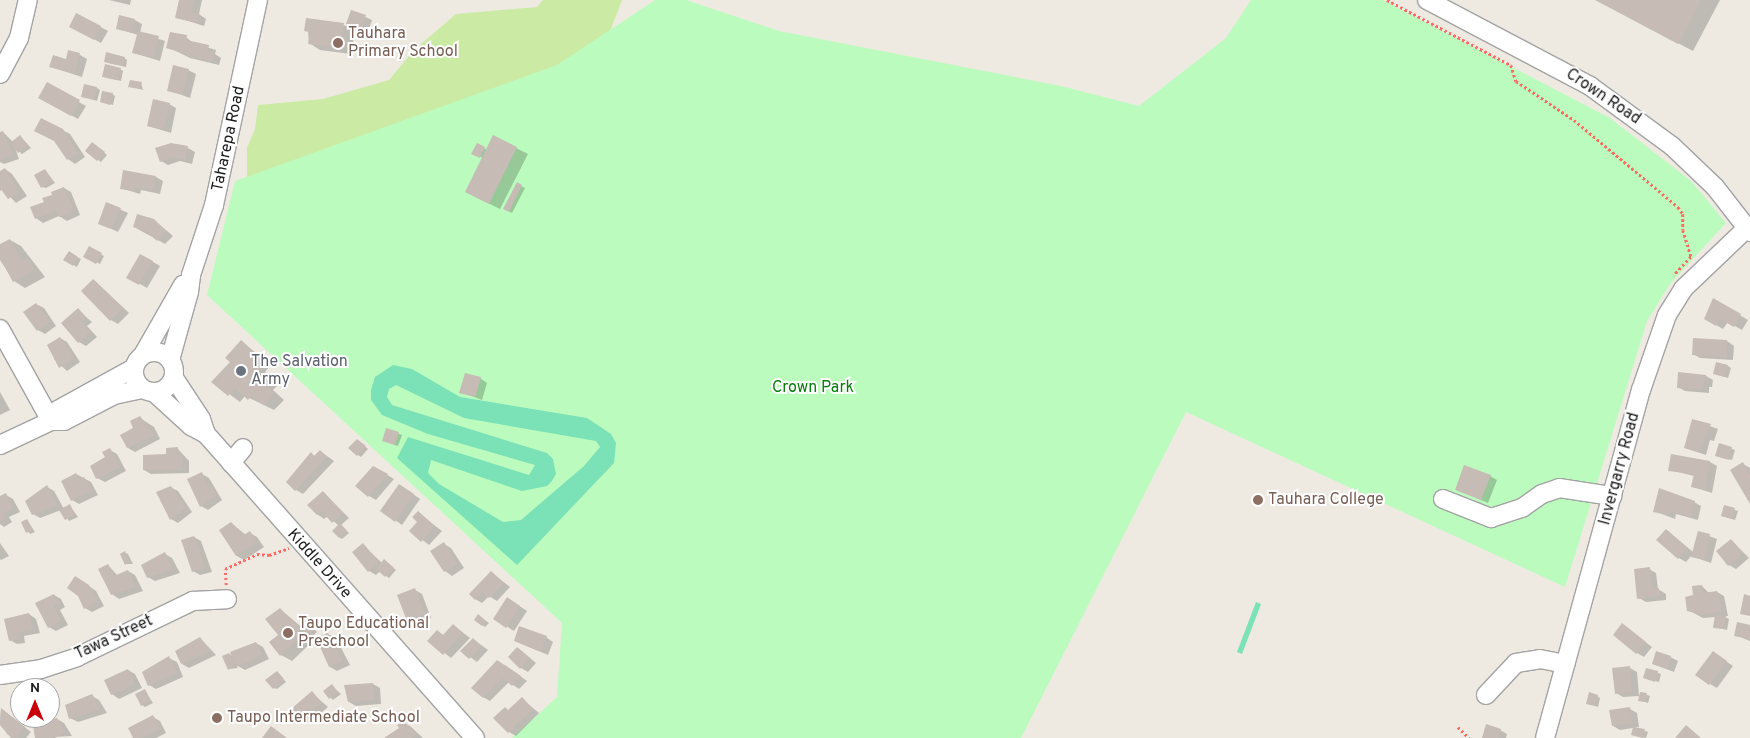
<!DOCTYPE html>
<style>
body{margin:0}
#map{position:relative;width:1750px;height:738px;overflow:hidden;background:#eeeae2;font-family:Overpass,sans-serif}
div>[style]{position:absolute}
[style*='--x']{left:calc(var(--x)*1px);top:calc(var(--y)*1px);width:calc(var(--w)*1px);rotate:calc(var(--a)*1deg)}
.grass>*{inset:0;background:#cbeba5}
.park>*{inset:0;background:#bcfbbe}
.pitch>*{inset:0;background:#7be1b6}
.shadow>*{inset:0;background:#0003}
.building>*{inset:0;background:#c6bbb5}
.path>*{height:2.5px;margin-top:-1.25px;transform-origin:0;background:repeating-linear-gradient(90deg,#ff6b62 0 2.5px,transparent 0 5px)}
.roads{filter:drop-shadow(1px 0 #a3a3a3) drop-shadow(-1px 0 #a3a3a3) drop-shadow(0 1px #a3a3a3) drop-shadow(0 -1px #a3a3a3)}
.minor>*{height:18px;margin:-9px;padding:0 9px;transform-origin:9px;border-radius:9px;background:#fff}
.minor>.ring{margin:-9px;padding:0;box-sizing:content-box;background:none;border:18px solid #fff;border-radius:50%}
.dots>*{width:14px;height:14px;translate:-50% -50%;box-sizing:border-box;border:2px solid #fff;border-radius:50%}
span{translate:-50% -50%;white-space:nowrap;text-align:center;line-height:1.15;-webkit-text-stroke:4px #fff;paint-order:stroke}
.education-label{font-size:16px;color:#785e54}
.left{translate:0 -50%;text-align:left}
.street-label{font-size:16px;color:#1c1c1c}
.worship-label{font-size:16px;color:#5b616d}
.park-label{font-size:16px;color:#077e0b}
.north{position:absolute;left:10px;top:678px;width:50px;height:50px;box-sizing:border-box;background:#fff;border:1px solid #a4a4a4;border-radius:50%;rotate:0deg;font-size:14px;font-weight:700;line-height:20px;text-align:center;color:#1c1c1c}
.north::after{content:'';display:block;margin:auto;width:18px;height:22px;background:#c90009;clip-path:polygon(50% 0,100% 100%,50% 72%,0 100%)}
</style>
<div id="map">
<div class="grass">
<i style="clip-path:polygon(543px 0,622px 0,606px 42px,566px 81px,247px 188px,247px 148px,255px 129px,258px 105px,323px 99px,389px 80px,414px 50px,456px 14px,537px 7px)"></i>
</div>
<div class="park">
<i style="clip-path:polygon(655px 0,686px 0,779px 31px,1061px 86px,1139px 106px,1226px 38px,1251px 0,1383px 0,1610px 118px,1691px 181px,1726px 223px,1670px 284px,1647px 321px,1565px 587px,1186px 412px,1021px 738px,512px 738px,557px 697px,562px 623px,207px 295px,235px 181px,557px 65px)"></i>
</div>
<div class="pitch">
<i style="clip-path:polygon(evenodd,393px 365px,412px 369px,460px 397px,587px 418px,611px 434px,616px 443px,614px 463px,517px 565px,397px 458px,408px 437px,529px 475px,535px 465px,428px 434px,382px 415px,371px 400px,371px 390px,375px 377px,393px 365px,396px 385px,464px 418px,596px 441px,600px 447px,584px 466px,521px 520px,503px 522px,439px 484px,428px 473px,431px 460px,522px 491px,547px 486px,552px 481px,556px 474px,553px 459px,547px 453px,392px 405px,387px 397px,389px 389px,396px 385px)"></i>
<i style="clip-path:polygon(1256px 602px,1261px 604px,1242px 654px,1237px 652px)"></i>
</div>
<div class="shadow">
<i style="clip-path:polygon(109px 0,131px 0,130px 5px)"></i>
<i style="clip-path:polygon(180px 0,202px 0,199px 14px,206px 19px,204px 26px,176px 17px)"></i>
<i style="clip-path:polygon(1596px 0,1720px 0,1693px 51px)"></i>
<i style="clip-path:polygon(352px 11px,372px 20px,368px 32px,349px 26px,355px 31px,351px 54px,320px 50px,309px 43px,307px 19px,347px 26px)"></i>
<i style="clip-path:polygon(77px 14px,108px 31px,101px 43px,70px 26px)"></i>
<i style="clip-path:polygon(135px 20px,142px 24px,140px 33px,165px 41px,160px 61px,134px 53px,138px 35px,117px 28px)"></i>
<i style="clip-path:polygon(186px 37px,193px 43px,216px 50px,215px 54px,221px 58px,219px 65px,190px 58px,168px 47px)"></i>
<i style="clip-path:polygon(80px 55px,87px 59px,82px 77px,51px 67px)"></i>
<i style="clip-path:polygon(124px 58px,127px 60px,126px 67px,108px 63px)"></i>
<i style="clip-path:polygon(120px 69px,123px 71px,121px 81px,107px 78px)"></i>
<i style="clip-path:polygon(188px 70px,196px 74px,190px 98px,168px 90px)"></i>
<i style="clip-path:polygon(141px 83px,143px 90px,130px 86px)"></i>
<i style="clip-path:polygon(47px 84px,86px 106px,78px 119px,40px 98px)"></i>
<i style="clip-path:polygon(97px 88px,100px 90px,97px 101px,83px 96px)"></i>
<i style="clip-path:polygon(112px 94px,115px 96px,113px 105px,101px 102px)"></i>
<i style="clip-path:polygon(169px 104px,176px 108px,171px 133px,148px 126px)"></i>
<i style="clip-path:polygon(62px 130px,70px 134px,85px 157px,75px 164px,68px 159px,56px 141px)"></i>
<i style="clip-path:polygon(3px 132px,13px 142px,21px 137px,31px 148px,22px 154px,15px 148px,19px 159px,4px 164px,0 162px,0 134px)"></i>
<i style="clip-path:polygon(494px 137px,528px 154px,500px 209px,466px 192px,483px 158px,473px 153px,477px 144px,487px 150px)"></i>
<i style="clip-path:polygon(96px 146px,107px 155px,101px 162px,87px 151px)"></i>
<i style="clip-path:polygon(188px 148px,195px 152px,192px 164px,180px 161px,168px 165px,161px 161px)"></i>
<i style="clip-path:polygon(5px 169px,12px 174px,27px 196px,16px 203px,3px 189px,0 191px,0 173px)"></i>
<i style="clip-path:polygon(45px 170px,55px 183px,46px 188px,42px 187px)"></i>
<i style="clip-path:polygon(156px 177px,163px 181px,160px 194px,141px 190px,140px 194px,121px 188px)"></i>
<i style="clip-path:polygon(517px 184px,525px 188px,512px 213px,505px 209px)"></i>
<i style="clip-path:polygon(64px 188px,71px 192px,80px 215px,67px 221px,59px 216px,43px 223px,36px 218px,46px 202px)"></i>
<i style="clip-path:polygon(106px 203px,128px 213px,118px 232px,99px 223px)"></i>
<i style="clip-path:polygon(154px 220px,173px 236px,165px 244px,134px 227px)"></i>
<i style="clip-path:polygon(10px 240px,21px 246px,45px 277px,25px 288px,14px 281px,0 260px,0 246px)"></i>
<i style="clip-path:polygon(90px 248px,104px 256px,100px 264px,85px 256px)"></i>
<i style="clip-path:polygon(69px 253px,81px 259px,77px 267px,65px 260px)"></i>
<i style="clip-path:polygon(141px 255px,160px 266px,147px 288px,128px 277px)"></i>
<i style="clip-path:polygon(94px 280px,129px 313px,118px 324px,111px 320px)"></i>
<i style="clip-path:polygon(1714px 300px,1748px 320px,1742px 330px,1728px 322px,1723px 329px,1706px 319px)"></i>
<i style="clip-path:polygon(36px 304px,44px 308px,56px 326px,45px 334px,38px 330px)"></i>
<i style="clip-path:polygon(78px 310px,92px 322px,87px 326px,97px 337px,86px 346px,79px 342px)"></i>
<i style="clip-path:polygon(60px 338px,67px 342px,80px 362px,67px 371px,54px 359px)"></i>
<i style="clip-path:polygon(1727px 341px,1734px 346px,1733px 360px,1700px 358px,1693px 354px)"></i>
<i style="clip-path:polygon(242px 342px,271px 365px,265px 372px,279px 384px,273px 390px,284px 400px,274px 410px,245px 396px,240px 402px,213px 382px,231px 362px)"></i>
<i style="clip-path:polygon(1728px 366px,1731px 368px,1728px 378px,1718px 375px)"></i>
<i style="clip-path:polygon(1679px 373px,1706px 376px,1713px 380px,1712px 387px,1709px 387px,1709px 393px,1685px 391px,1678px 387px)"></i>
<i style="clip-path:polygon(480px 378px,487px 383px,482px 400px,461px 392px)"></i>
<i style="clip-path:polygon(0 392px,10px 410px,0 415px)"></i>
<i style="clip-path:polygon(140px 418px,154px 427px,160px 439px,135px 452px,128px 448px)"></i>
<i style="clip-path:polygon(1693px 420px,1718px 429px,1714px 441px,1710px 440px,1706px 455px,1685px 448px)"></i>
<i style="clip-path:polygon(387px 430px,402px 435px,398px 446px,387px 442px)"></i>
<i style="clip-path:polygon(360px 442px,368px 449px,361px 457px,358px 455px)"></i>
<i style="clip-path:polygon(1720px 445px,1735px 450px,1732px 460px,1720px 457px)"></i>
<i style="clip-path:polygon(178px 449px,189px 461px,189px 473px,151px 474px,144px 470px)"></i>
<i style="clip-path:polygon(110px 450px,117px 454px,126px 471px,105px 482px,97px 478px)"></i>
<i style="clip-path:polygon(320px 451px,334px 461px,303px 494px,296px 490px,311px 454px,315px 456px)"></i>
<i style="clip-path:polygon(1710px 462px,1717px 466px,1712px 493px,1693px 487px,1694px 476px,1670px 470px)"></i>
<i style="clip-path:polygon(1743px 464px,1750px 468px,1750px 502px)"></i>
<i style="clip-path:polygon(374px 467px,394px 479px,376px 500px,369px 496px)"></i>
<i style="clip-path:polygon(76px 474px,91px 482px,98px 495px,79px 504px,72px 500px)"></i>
<i style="clip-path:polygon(202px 474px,209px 478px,222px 500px,208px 510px,201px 506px)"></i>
<i style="clip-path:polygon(1490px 476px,1497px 480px,1488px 503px,1456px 489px)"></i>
<i style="clip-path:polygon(47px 487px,54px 491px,64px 509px,70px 506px,78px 517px,69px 521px,61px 510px,40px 518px,33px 514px)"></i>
<i style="clip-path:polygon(170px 487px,178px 491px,192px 512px,178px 523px,171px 519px)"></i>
<i style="clip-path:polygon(406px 489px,420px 499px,402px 525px,395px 520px)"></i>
<i style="clip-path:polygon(323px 492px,349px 518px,341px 525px,349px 533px,342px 539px,339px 537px,339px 526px,328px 516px,324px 519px,317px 514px)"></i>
<i style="clip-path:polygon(6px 495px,13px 499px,20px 512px,9px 517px,12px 522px,4px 527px,0 524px,0 498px)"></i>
<i style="clip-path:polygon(1694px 502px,1701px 506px,1698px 520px,1676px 514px,1675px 519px,1654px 511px)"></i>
<i style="clip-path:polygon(1724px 507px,1738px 511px,1735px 520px,1722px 516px)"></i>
<i style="clip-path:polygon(418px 513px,442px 531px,429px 545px,411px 531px,419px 522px)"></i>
<i style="clip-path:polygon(27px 520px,35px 532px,30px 534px,22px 523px)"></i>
<i style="clip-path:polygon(231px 523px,246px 535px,250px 533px,257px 537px,264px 547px,244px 560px,237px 556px,220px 531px)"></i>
<i style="clip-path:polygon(1666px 530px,1693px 552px,1698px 532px,1717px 539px,1711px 563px,1691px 556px,1686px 562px,1679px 558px)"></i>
<i style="clip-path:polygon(194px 537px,201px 541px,212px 572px,200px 575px,193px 571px)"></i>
<i style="clip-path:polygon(1731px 540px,1749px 558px,1736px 569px,1729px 565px)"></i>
<i style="clip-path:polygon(0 543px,9px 556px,1px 560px,0 559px)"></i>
<i style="clip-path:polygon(444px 544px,451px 548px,464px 568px,452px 576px,445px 571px)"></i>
<i style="clip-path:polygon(363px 545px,382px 563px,388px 563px,396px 570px,389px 578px,380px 571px,376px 575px,369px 571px)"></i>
<i style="clip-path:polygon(125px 553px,128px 554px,133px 564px,126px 564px)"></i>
<i style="clip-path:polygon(165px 554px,172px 558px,180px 573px,155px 581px,148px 577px)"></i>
<i style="clip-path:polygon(108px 565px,118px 576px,128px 571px,135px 575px,143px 591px,119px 599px,112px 594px)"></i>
<i style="clip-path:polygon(1649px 569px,1656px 573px,1658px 589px,1666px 594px,1666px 600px,1646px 602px,1639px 598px)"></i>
<i style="clip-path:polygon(491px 572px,510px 587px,497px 601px,489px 596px,482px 603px,475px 599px)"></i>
<i style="clip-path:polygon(83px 582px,96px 591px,104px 606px,92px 612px,85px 608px)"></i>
<i style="clip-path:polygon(1702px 586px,1709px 593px,1717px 592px,1724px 596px,1728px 616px,1723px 616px,1729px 619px,1727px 630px,1714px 627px,1716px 617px,1703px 618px,1688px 610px)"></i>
<i style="clip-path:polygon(415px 590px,422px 594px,431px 618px,415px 624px,408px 620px)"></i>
<i style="clip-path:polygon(54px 595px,61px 599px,65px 607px,60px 610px,68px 625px,56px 631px,49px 627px)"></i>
<i style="clip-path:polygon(515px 603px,527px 611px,514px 631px,495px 619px)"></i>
<i style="clip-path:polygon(280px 609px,305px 630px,311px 626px,317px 632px,309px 639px,312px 642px,292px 661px,281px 655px)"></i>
<i style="clip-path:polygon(29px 614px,36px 619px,40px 633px,24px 636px,25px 643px,17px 644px,10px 640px)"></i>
<i style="clip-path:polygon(482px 618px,489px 623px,485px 627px,482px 625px)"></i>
<i style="clip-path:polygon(453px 625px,470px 638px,451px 658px,429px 641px,437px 632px,444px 635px)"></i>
<i style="clip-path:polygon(1623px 625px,1652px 647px,1644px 657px,1637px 653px)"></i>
<i style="clip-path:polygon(1750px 626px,1750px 641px,1735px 635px)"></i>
<i style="clip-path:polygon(328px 634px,336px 638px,350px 665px,337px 671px,330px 667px,318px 639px)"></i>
<i style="clip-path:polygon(546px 637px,553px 642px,548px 655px,515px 641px)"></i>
<i style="clip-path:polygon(200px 638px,216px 655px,189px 668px,182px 664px)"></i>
<i style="clip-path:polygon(473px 639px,488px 650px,477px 662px,462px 651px)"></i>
<i style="clip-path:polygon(256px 643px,263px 647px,269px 659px,245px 670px,236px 665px,238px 668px,229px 669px,229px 654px,233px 656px)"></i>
<i style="clip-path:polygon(518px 648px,536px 663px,528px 672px,521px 668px)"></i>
<i style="clip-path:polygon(1670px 657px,1678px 661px,1674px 672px,1653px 664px)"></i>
<i style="clip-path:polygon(1720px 657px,1733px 666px,1717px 688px,1710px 684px)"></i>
<i style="clip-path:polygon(169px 658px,177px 662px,183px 677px,156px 689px,149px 685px)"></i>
<i style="clip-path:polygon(505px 665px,527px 681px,519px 689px,509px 682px,490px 701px,483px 697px)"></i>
<i style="clip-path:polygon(1630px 668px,1637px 672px,1639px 696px,1623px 697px,1616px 693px)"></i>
<i style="clip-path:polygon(1647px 669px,1661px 674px,1659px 682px,1648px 679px)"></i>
<i style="clip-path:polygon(128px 670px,135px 674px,142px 688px,119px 699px,112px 694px)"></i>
<i style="clip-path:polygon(277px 672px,286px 682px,277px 689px,274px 688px)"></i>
<i style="clip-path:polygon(373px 684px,380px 688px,381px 704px,356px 706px,349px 702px)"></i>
<i style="clip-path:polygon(332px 686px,341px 694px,333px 700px,325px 692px)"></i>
<i style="clip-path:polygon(145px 691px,153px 703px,145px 707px,142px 705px)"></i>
<i style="clip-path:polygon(312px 693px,328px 707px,309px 723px,302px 719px)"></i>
<i style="clip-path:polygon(1641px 693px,1650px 696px,1648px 703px,1639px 700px)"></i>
<i style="clip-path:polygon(92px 696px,99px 700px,107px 713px,78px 722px,70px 718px)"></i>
<i style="clip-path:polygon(1597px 696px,1600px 698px,1598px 707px,1587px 703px)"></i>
<i style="clip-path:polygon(522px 699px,539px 713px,516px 736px,509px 732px,510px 711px)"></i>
<i style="clip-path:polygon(1px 709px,31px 732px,26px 738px,13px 738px,6px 733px,8px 730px,0 723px)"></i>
<i style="clip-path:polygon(1630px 709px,1637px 713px,1639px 727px,1620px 730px,1613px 726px)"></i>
<i style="clip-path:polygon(153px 717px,160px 721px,166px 733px,156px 738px,134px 738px)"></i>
<i style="clip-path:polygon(57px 719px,64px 723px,72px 736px,37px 738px)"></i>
<i style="clip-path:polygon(403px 722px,410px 726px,423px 738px,387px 738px,401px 728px)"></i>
<i style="clip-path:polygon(1500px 730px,1507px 734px,1506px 738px,1483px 738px)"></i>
<i style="clip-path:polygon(1645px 731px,1648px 732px,1646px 738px,1632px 735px)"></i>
</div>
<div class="building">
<i style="clip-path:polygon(179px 0,194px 0,191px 12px,199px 13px,197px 23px,175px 18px)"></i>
<i style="clip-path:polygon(1595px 0,1701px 0,1678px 44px)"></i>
<i style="clip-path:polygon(351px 10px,366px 15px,361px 29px,346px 24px)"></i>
<i style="clip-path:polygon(76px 13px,101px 26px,94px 40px,69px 27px)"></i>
<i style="clip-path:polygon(119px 15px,135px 19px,132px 33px,116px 29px)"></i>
<i style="clip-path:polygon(306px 18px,344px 23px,341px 49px,308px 44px,310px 32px,304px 31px)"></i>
<i style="clip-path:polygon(138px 31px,159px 36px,153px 58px,132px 53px)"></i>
<i style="clip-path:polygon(170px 32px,187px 35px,186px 40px,209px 45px,208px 51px,214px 53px,212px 62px,166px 48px)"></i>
<i style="clip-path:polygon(68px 50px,80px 53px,75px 74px,49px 67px,53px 55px,66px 59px)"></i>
<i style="clip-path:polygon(106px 52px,125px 57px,123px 66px,104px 62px)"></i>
<i style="clip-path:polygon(105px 64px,121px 68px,118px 80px,102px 77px)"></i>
<i style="clip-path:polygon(173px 65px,189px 69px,183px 95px,167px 91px)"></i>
<i style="clip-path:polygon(130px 80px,142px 82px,140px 89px,128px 87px)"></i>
<i style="clip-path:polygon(47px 82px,80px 100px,71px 116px,38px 98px)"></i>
<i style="clip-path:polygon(84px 84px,97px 87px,94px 100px,81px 97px)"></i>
<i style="clip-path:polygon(102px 91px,113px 93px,110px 105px,100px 102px)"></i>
<i style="clip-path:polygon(153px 99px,170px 103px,163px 130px,147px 126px)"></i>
<i style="clip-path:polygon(41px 118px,63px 129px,78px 153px,67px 160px,54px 141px,34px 131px)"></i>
<i style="clip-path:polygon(3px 131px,13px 155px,0 160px,0 132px)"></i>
<i style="clip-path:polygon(20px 135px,28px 146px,18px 153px,10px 143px)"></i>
<i style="clip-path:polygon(493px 135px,517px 147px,489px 204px,465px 192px)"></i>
<i style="clip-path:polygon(92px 142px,105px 152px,97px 161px,85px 151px)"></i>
<i style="clip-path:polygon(171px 143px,188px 146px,185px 160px,172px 158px,160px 162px,155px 148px)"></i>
<i style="clip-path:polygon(477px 143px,485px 147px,480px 158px,471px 154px)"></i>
<i style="clip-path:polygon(5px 168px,20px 192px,8px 199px,0 188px,0 171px)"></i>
<i style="clip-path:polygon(45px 169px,53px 181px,41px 188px,34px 175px)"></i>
<i style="clip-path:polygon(123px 170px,156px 176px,153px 190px,134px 187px,133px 191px,120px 189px)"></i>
<i style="clip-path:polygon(517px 182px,522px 185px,509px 212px,503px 209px)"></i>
<i style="clip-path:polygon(64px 187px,74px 211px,59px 217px,56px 211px,35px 219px,30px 207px,44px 202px,42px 198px,52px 195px,51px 192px)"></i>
<i style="clip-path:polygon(106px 202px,121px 208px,111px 229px,98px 224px)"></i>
<i style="clip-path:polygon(137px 214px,154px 219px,166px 231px,157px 241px,146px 231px,133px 227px)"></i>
<i style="clip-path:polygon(10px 239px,22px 261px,28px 258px,35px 270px,13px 282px,0 258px,0 244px)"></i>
<i style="clip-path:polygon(89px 246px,102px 253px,96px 264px,83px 257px)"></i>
<i style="clip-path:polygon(69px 251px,78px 257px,73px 266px,63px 260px)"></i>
<i style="clip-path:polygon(140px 254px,153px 261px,139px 285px,126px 278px)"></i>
<i style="clip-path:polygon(93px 279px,123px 308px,110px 321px,81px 291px)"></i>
<i style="clip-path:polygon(1713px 298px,1741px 314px,1734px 327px,1720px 319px,1716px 326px,1704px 319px)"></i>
<i style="clip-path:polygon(36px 303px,50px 322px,37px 331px,23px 312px)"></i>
<i style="clip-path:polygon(78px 308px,86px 317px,81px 321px,90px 332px,78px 343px,61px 323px)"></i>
<i style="clip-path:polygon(60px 337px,74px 358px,59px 368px,47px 345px)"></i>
<i style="clip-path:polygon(1693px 338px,1727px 340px,1726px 357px,1692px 355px)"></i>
<i style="clip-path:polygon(241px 340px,261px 358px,254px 365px,268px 378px,263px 383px,274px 393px,263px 405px,252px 395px,248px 400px,235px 388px,228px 396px,211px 382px,230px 362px,225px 358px)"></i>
<i style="clip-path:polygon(1716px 362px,1728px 365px,1725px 377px,1713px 374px)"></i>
<i style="clip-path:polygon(1678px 372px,1706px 375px,1702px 390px,1677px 388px)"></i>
<i style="clip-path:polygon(465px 373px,481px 377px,475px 397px,459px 393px)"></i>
<i style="clip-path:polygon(140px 416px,154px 435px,127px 448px,120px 435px,133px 428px,130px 421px)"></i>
<i style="clip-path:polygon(1692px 419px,1711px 424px,1698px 452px,1684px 448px)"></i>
<i style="clip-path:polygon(386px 428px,399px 432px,395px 445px,382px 441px)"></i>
<i style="clip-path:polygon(357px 439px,366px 446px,357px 456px,348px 448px)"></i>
<i style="clip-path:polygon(1719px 443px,1732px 447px,1729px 460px,1715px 456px)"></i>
<i style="clip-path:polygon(178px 447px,178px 455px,182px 455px,182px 470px,143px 470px,143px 455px,166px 454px,166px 448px)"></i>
<i style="clip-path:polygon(110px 448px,120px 467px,96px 479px,90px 466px,105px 457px,102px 452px)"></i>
<i style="clip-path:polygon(320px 450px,327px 457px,295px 491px,286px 482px,311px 452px,314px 456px)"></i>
<i style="clip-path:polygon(1671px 454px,1710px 461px,1705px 490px,1691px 487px,1694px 474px,1668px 471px)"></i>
<i style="clip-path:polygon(1743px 462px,1750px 475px,1750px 504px,1730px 470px)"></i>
<i style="clip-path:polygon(1464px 465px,1491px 475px,1481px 500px,1455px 490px)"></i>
<i style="clip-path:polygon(373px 466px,388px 474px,368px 497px,355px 486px)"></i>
<i style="clip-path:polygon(202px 472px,208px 488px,212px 486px,216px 495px,200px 507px,187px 479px)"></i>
<i style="clip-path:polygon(76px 473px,79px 479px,84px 477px,92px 491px,71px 501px,61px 481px)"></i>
<i style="clip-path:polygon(399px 484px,414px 494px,395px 522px,380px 511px)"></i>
<i style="clip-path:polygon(47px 485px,57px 505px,32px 515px,25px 501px)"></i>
<i style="clip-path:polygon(171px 486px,186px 508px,170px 520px,156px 492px)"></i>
<i style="clip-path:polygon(1659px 488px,1695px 501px,1691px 517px,1669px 511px,1668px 515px,1653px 512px)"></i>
<i style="clip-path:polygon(323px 491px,343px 513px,332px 523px,322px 511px,317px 515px,307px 505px)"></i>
<i style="clip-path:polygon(6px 493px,13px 508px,3px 513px,6px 518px,0 521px,0 496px)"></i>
<i style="clip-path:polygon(70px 504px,75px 515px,65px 520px,59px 510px)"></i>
<i style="clip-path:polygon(1724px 505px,1735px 508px,1732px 519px,1721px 516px)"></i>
<i style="clip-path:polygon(418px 511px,435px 526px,421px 542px,409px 531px,417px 522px,412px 517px)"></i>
<i style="clip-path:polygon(27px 519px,33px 530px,26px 533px,21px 522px)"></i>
<i style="clip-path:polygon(231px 522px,244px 535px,250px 531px,257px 542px,236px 556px,219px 530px)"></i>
<i style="clip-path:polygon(340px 523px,347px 531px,339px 538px,332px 531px)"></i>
<i style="clip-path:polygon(1666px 529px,1688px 548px,1678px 559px,1656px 540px)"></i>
<i style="clip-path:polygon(1698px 531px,1710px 534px,1704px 560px,1691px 557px)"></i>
<i style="clip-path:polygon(194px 536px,205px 568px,192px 572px,181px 540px)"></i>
<i style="clip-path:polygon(1731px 539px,1743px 553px,1728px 566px,1716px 551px)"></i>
<i style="clip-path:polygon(444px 542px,457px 564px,444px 572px,430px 551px)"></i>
<i style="clip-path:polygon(363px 543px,379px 562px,368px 572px,352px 552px)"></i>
<i style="clip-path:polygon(125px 551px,130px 562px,125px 565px,120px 554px)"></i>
<i style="clip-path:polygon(165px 552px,173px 569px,147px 578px,141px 565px)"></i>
<i style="clip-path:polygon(384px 559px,394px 568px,385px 577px,376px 569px)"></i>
<i style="clip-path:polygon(108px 564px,114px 576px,128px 570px,136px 587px,111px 595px,98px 569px)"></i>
<i style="clip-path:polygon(1650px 567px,1652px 589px,1659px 588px,1659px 596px,1637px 599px,1634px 569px)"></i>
<i style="clip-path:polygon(491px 571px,504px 583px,489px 598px,482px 592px,475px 600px,469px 594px)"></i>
<i style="clip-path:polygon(75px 576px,89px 585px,97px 602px,84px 609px,78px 596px,67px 588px)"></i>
<i style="clip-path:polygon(1702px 585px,1703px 593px,1717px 591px,1722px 612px,1704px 615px,1687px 611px,1685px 597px,1693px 595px,1692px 586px)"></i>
<i style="clip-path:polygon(415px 588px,425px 614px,407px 621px,397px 595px)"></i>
<i style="clip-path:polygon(54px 594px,59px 603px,54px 606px,61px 621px,48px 628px,35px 603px)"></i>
<i style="clip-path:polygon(1744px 594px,1750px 596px,1750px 616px,1740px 614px)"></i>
<i style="clip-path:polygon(507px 597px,520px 606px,506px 628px,493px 619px)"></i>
<i style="clip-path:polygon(280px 608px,300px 629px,298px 630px,302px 636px,280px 656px,269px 642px,278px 635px,265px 619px)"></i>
<i style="clip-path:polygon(29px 613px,33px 629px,17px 633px,19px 639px,9px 641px,4px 619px)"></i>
<i style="clip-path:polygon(478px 614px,486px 621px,482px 626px,474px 620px)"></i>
<i style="clip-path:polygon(1715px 615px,1726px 616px,1724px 629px,1713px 628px)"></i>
<i style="clip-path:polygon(1737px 622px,1750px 625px,1750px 639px,1734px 636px)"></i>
<i style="clip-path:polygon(1622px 623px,1646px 642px,1636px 654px,1613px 635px)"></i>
<i style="clip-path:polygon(310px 624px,315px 630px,306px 637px,301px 632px)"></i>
<i style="clip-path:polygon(453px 624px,463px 633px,443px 655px,427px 641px,437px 630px,443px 635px)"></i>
<i style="clip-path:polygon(519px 626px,547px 636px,541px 652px,514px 641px)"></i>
<i style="clip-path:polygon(328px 633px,343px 661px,329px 667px,316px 638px)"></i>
<i style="clip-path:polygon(200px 637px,210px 651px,181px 664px,175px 651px)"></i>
<i style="clip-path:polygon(473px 638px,481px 646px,469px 659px,460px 651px)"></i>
<i style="clip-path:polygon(256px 642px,262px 655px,236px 667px,230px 652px)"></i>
<i style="clip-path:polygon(517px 647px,530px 658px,520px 669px,508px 657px)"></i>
<i style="clip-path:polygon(1656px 651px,1671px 656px,1667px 669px,1652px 664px)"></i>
<i style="clip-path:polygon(1713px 651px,1727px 661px,1709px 685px,1695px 675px)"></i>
<i style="clip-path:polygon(229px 653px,235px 666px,228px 670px,222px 656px)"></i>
<i style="clip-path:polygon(169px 656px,177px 673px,148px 686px,142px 672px)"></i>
<i style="clip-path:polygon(497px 660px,521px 676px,512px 686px,503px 678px,483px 698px,471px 688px)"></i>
<i style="clip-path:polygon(1630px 666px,1632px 692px,1615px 694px,1612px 668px)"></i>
<i style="clip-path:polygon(1646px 668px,1658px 671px,1655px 682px,1643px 678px)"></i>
<i style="clip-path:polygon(128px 669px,135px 684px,111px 695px,104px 680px)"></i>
<i style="clip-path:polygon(277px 671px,284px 679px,273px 689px,265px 680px)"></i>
<i style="clip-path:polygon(373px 683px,374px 700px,348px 702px,344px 685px)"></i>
<i style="clip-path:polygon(332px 684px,338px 692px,329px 699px,323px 691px)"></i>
<i style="clip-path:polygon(145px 689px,151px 701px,141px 706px,135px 694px)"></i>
<i style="clip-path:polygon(312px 691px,322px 703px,301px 720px,291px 709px)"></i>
<i style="clip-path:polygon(1589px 692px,1598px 695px,1595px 706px,1586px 704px)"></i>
<i style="clip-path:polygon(1640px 692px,1647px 693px,1645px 702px,1638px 701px)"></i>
<i style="clip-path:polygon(92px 694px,101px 709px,69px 719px,65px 705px)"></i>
<i style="clip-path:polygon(522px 697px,533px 709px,508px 733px,493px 718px,505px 707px,508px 710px)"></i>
<i style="clip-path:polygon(1630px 707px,1633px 723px,1612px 726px,1609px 710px)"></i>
<i style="clip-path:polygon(1px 708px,25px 727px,16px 738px,11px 738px,0 725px)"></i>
<i style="clip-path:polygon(153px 715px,160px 729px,142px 738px,133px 738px,128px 728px)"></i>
<i style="clip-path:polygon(57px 718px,65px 732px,55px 738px,35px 738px,33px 726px)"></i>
<i style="clip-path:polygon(403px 721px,417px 734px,411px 738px,384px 738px,399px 728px,397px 725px)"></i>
<i style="clip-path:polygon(1486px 724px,1501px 729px,1498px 738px,1482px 738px)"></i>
<i style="clip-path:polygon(1686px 725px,1701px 738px,1675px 738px)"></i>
<i style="clip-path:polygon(271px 726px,287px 738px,262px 738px)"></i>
<i style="clip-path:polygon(1633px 727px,1645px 729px,1643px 738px,1631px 735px)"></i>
</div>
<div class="path">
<i style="--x:1387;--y:0;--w:140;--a:27.7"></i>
<i style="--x:1511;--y:65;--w:17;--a:73"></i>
<i style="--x:1516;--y:81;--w:70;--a:33.9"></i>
<i style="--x:1574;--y:120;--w:136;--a:39.9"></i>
<i style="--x:1678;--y:207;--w:9;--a:54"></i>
<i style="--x:1683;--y:214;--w:16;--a:90"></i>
<i style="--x:1683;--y:230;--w:28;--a:73"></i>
<i style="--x:1691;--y:257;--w:25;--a:133"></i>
<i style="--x:226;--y:585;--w:16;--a:-94"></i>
<i style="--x:225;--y:569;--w:35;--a:-25"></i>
<i style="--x:257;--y:554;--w:12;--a:5"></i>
<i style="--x:269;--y:555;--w:21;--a:-19"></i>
<i style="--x:1458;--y:727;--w:16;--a:45"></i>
</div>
<div class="roads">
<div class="minor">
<i style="--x:1427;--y:0;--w:184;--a:27.8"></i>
<i style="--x:1590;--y:86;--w:102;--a:36.2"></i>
<i style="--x:1672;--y:146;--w:59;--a:43.6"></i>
<i style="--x:1715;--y:187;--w:57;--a:52.1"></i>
<i style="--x:0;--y:74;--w:41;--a:-62.2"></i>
<i style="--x:19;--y:38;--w:39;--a:-77"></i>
<i style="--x:0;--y:329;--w:105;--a:61"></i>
<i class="ring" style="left:134px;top:352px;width:22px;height:22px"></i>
<i style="--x:143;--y:355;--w:81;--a:-60.3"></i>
<i style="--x:170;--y:360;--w:71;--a:-74.4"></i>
<i style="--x:189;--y:292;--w:17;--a:-83"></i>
<i style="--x:191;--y:275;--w:74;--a:-71.8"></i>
<i style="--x:214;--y:205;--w:210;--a:-77.9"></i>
<i style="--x:174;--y:378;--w:49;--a:56.6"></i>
<i style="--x:201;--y:419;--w:16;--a:72"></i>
<i style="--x:206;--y:434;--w:406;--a:48.5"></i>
<i style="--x:155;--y:393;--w:49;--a:42.5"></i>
<i style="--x:191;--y:426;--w:17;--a:28"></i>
<i style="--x:51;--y:421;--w:13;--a:-58"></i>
<i style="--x:58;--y:410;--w:87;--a:-28.9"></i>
<i style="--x:0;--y:445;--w:56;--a:-25.2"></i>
<i style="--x:51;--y:421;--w:13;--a:0"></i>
<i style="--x:64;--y:421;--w:56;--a:-27.5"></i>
<i style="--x:114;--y:395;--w:29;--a:-12"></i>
<i style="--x:231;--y:463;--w:19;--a:-51"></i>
<i style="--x:1443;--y:499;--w:52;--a:21.6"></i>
<i style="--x:1491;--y:518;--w:33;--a:-18"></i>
<i style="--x:1522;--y:508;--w:24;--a:-35"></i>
<i style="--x:1542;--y:494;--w:18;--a:-19"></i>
<i style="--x:1559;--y:488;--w:54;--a:8.6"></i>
<i style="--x:0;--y:675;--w:41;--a:-8.3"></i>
<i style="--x:41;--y:669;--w:38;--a:-18"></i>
<i style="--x:77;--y:657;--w:129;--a:-25.8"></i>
<i style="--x:193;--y:601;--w:34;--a:-3"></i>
<i style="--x:1486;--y:695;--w:44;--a:-46.8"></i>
<i style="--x:1516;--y:663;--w:24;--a:-9"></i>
<i style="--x:1540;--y:659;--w:26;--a:11"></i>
<i style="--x:1545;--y:738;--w:361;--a:-74.6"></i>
<i style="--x:1641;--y:390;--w:79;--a:-70.9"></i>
<i style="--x:1667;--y:315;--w:31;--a:-58"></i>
<i style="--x:1683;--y:289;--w:88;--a:-43.6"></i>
</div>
</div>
<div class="dots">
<i style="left:338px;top:43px;background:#8d6e63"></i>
<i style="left:241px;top:371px;background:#6b7280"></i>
<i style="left:1258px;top:500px;background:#8d6e63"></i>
<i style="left:288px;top:633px;background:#8d6e63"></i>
<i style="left:217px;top:718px;background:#8d6e63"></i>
</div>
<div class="education-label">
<span class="left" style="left:348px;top:43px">Tauhara<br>Primary School</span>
<span class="left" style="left:1268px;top:500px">Tauhara College</span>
<span class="left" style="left:298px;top:633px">Taupo Educational<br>Preschool</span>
<span class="left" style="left:227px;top:718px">Taupo Intermediate School</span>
</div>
<div class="street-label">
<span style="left:1603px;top:97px;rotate:34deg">Crown Road</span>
<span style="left:229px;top:139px;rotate:-78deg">Taharepa Road</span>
<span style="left:1620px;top:469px;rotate:-75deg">Invergarry Road</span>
<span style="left:319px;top:564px;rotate:48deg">Kiddle Drive</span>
<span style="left:114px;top:638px;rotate:-25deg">Tawa Street</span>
</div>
<div class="worship-label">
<span class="left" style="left:251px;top:371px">The Salvation<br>Army</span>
</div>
<div class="park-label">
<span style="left:813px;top:388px">Crown Park</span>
</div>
<div class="north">N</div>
</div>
